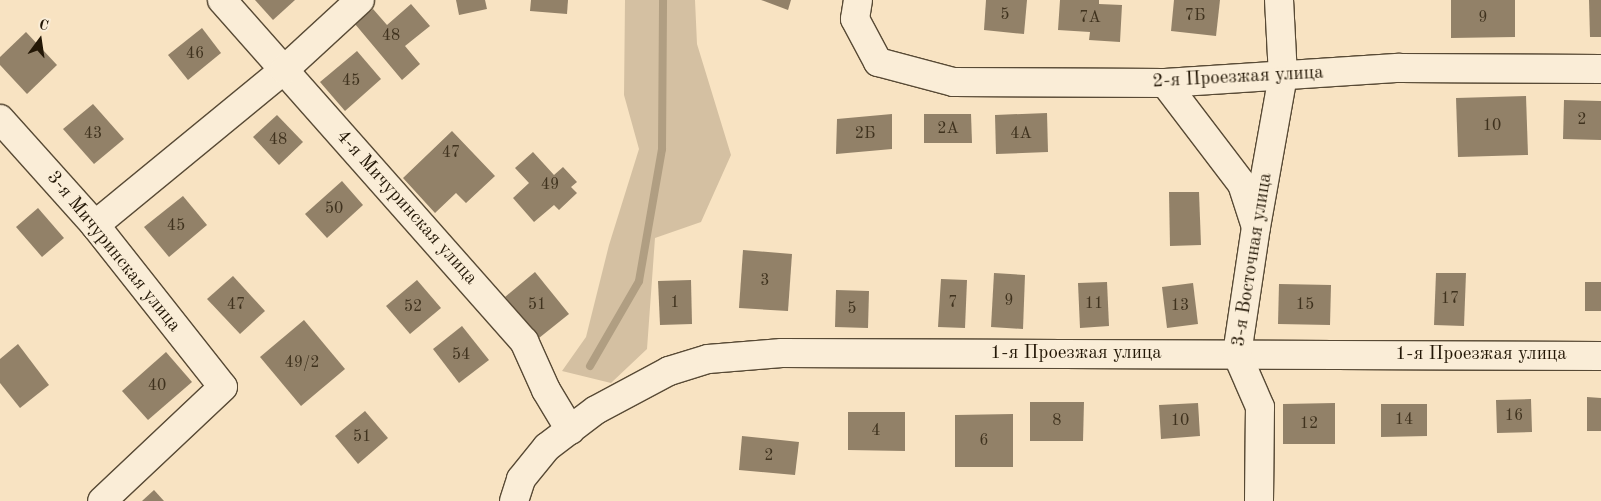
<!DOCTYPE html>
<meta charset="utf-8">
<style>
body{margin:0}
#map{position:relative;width:1601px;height:501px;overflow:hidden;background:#f8e3c2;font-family:"Old Standard TT",serif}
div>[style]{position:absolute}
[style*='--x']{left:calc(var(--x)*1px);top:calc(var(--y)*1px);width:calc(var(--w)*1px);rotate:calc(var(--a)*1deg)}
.green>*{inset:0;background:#d4c0a2}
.stream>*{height:8px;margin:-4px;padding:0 4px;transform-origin:4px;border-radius:4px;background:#b09e82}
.building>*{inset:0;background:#928168}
.roads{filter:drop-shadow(1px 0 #584a35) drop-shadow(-1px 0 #584a35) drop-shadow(0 1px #584a35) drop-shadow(0 -1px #584a35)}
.minor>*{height:28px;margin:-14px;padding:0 14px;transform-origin:14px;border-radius:14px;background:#faedd7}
span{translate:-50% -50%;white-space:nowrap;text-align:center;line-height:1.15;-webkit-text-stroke:5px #faedd7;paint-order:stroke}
.number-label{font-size:16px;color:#3f321e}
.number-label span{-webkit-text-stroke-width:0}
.street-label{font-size:19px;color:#231706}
.north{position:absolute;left:15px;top:15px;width:50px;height:50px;-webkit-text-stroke:4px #faedd7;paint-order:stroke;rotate:14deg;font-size:14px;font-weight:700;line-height:20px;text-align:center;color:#231706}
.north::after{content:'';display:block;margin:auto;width:18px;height:22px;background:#231706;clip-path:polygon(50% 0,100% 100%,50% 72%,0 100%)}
</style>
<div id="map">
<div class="green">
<i style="clip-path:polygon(625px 0,695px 0,697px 44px,731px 155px,701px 222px,655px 238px,647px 349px,611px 383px,562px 371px,586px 337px,609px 245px,639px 149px,624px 95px)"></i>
</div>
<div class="stream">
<i style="--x:590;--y:366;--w:98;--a:-60"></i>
<i style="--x:639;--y:281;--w:134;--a:-80.1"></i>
<i style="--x:662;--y:149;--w:149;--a:-89.6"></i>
</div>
<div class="building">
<i style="clip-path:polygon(255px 0,295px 0,273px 20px)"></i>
<i style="clip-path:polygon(456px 0,485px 0,487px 9px,459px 15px)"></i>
<i style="clip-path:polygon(531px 0,568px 0,567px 14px,530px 11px)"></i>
<i style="clip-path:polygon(761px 0,791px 0,788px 10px)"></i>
<i style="clip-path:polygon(986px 0,1027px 0,1024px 34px,984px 30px)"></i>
<i style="clip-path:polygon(1060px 0,1099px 0,1099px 4px,1122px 5px,1120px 42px,1089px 40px,1090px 32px,1058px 30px)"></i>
<i style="clip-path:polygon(1174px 0,1220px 0,1216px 36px,1171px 31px)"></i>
<i style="clip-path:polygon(1451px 0,1515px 0,1515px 37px,1451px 38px)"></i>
<i style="clip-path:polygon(1589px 0,1601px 0,1601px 37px,1590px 37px)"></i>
<i style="clip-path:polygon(411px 4px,430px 26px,405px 46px,420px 64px,402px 80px,355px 24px,373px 9px,387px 25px)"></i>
<i style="clip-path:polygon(202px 28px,221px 53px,188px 80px,168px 55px)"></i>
<i style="clip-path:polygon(26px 32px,57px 65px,27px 94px,0 65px,0 57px)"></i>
<i style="clip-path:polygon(357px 51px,381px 79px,345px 111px,320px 82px)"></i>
<i style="clip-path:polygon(1526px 96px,1528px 155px,1458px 157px,1456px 98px)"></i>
<i style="clip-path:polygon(1564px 100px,1601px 101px,1601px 140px,1563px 139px)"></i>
<i style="clip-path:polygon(93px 104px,124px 139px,94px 164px,63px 129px)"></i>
<i style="clip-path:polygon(1047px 113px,1048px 152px,996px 154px,995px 115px)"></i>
<i style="clip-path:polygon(892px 114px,892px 149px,836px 154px,837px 119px)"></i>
<i style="clip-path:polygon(924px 114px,971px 114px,972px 143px,924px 143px)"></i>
<i style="clip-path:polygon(277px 115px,303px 142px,279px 165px,253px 137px)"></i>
<i style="clip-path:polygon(452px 131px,495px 176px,466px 203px,456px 193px,435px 213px,403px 178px)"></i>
<i style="clip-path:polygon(533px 152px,554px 175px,563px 167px,577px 182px,571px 187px,577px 193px,559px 210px,554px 205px,534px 222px,513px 198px,529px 183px,515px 168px)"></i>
<i style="clip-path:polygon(342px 181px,363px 205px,327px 238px,305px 214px)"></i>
<i style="clip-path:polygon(1169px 192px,1199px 192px,1201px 245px,1170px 246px)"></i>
<i style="clip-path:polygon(183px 196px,207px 225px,169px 257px,144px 227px)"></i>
<i style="clip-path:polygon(38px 208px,64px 238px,42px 257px,16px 227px)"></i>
<i style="clip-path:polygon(743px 250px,792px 254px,788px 311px,739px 308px)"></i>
<i style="clip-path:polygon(535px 272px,569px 314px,539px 338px,505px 297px)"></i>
<i style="clip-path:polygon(994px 273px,1025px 275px,1023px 329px,991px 327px)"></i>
<i style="clip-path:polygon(1436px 273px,1466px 273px,1464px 326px,1434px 325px)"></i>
<i style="clip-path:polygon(233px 276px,265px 311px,240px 334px,207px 299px)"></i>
<i style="clip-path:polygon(941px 279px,967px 280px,965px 328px,938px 327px)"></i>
<i style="clip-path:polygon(417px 280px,441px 308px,410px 334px,386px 306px)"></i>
<i style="clip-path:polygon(691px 280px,692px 324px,660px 325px,658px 281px)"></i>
<i style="clip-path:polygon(1107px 282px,1109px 326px,1080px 328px,1078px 283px)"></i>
<i style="clip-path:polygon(1585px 282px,1601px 282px,1601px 311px,1585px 311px)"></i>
<i style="clip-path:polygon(1193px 283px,1198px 324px,1167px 328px,1162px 287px)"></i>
<i style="clip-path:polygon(1279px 284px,1331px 285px,1330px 325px,1278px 324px)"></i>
<i style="clip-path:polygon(836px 290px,869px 291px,868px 328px,835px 327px)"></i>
<i style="clip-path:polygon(304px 320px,345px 369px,301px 406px,260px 357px)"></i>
<i style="clip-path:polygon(462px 326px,489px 360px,459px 383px,433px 349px)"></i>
<i style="clip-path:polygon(18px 344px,49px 385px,20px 408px,0 383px,0 359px)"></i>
<i style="clip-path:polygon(166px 352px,192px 382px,148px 420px,122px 391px)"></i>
<i style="clip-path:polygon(1587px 397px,1601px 398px,1601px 431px,1587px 431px)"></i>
<i style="clip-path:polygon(1531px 399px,1532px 432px,1497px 433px,1496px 400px)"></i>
<i style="clip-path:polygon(1030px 402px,1084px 402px,1083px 441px,1030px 441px)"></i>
<i style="clip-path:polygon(1198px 403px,1200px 436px,1161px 439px,1159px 405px)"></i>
<i style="clip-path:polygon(1335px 403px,1335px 444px,1283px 444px,1283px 404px)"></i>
<i style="clip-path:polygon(1381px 404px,1427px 404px,1427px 436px,1381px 437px)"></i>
<i style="clip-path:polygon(365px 411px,388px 438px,358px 464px,335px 436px)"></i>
<i style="clip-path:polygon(848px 412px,905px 412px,905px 451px,848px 450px)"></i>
<i style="clip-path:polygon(1013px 414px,1013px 467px,955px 467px,955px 415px)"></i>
<i style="clip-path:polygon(742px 436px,799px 442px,795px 475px,739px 470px)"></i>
<i style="clip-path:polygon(154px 490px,164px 501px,142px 501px)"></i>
</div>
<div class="roads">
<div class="minor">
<i style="--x:222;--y:0;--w:456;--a:48.5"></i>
<i style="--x:524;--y:341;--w:54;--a:65.8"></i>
<i style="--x:546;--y:390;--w:47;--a:59"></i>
<i style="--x:858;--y:0;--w:19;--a:99"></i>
<i style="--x:855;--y:19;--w:49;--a:61.9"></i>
<i style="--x:878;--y:62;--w:78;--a:14.9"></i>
<i style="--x:953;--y:82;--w:212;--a:0.3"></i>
<i style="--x:1165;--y:83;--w:235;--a:-3.7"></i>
<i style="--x:1400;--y:68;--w:201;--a:0.3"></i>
<i style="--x:1165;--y:83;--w:127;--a:52.7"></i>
<i style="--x:1242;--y:184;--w:42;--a:72"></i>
<i style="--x:0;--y:119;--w:142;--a:48.1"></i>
<i style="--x:95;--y:225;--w:206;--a:51.7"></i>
<i style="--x:223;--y:387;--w:166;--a:136.7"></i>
<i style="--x:95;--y:225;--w:244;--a:-39.4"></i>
<i style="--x:284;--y:70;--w:103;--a:-42.6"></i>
<i style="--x:514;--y:501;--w:23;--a:-72"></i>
<i style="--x:521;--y:479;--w:41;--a:-50.9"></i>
<i style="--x:547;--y:447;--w:61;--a:-37.1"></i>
<i style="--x:596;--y:410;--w:83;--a:-28.1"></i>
<i style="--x:669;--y:371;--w:41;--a:-17.1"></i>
<i style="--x:708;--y:359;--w:74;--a:-4.6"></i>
<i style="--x:782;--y:353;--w:819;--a:0.21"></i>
<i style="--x:1259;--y:501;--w:94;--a:-89.4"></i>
<i style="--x:1260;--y:407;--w:58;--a:-113.5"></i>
<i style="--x:1237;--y:354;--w:128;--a:-81.5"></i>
<i style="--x:1256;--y:227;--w:153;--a:-79.9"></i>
<i style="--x:1283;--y:76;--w:76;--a:-93"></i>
</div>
</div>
<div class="number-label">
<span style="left:1005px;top:15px">5</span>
<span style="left:1195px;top:16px">7Б</span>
<span style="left:1090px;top:18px">7А</span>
<span style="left:1483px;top:18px">9</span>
<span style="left:391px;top:36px">48</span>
<span style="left:195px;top:54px">46</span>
<span style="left:351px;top:81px">45</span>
<span style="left:1582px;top:120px">2</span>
<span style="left:1492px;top:126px">10</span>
<span style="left:948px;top:129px">2А</span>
<span style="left:93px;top:134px">43</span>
<span style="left:865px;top:134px">2Б</span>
<span style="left:1021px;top:134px">4А</span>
<span style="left:278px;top:140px">48</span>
<span style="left:451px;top:153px">47</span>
<span style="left:550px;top:185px">49</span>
<span style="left:334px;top:209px">50</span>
<span style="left:176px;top:226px">45</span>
<span style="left:765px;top:281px">3</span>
<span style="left:1450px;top:299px">17</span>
<span style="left:1009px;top:301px">9</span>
<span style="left:675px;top:303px">1</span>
<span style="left:953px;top:303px">7</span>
<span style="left:1094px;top:304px">11</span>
<span style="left:236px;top:305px">47</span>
<span style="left:537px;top:305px">51</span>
<span style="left:1305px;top:305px">15</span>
<span style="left:1180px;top:306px">13</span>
<span style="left:413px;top:307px">52</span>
<span style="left:852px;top:309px">5</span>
<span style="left:461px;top:355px">54</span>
<span style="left:302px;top:363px">49/2</span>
<span style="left:157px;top:386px">40</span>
<span style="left:1514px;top:416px">16</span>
<span style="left:1404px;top:420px">14</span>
<span style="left:1057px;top:421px">8</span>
<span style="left:1180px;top:421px">10</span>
<span style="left:1309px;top:424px">12</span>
<span style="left:876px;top:431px">4</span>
<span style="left:362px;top:437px">51</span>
<span style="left:984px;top:441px">6</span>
<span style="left:769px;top:456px">2</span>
</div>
<div class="street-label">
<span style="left:1238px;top:78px;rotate:-3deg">2-я Проезжая улица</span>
<span style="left:406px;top:208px;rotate:48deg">4-я Мичуринская улица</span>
<span style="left:113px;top:252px;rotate:51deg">3-я Мичуринская улица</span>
<span style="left:1253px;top:260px;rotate:-81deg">3-я Восточная улица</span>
<span style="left:1076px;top:354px">1-я Проезжая улица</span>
<span style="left:1481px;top:355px">1-я Проезжая улица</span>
</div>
<div class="north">С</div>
</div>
